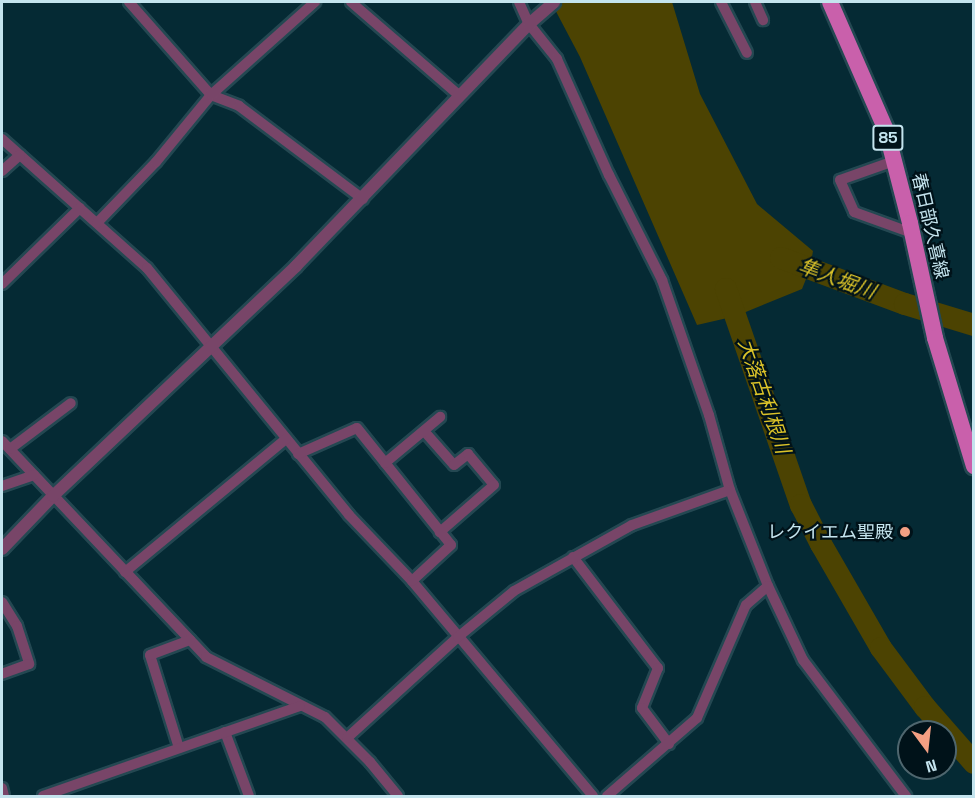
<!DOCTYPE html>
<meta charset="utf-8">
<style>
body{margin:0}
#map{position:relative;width:975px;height:798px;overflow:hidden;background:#052a34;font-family:"Space Grotesk","Noto Sans JP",sans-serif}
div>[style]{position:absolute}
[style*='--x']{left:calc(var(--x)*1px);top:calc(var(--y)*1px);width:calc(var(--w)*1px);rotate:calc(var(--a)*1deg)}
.water>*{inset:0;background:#4c4302}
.river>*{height:22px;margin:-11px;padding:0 11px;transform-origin:11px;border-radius:11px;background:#4c4302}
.roads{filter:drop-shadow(2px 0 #244852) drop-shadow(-2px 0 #244852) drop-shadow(0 2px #244852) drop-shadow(0 -2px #244852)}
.minor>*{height:10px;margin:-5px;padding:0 5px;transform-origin:5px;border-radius:5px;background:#784568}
.tertiary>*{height:12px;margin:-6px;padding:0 6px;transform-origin:6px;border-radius:6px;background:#784568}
.primary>*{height:16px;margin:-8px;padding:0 8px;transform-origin:8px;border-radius:8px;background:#c960ab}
.dots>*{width:16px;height:16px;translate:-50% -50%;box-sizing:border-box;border:3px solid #001219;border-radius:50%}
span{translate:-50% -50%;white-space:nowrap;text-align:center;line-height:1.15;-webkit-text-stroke:4.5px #001219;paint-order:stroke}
.shield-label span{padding:2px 4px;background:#001219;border:2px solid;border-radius:4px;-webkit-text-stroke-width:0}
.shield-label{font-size:16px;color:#c4e4ee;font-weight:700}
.street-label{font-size:18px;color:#c4e4ee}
.poi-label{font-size:18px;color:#c4e4ee}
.right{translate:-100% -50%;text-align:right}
.water-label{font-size:20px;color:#dbc329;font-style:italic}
.frame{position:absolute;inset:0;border:3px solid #c4e4ee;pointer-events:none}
.north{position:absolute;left:897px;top:720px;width:60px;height:60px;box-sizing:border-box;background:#001219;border:2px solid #4e666e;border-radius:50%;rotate:165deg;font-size:16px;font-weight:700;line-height:24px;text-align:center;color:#c4e4ee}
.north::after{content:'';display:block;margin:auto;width:21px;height:27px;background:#f39f83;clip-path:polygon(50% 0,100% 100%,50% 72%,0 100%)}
</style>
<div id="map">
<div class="water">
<i style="clip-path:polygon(551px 2px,672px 2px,700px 94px,757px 204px,813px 251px,810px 269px,802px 289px,736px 316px,697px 325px,580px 57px)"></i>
</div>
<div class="river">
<i style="--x:781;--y:258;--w:132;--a:20.4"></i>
<i style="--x:905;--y:304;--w:72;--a:16.9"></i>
<i style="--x:726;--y:289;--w:229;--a:70.9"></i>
<i style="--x:801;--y:505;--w:44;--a:62.9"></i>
<i style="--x:821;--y:544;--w:120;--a:60"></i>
<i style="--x:881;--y:648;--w:74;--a:53.3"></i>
<i style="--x:925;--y:707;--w:74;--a:48.8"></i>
</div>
<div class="roads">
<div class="minor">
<i style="--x:129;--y:2;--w:124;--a:48.6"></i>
<i style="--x:211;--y:95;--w:30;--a:21"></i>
<i style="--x:239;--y:106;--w:155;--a:36.9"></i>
<i style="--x:351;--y:2;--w:144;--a:40.8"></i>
<i style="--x:519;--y:2;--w:24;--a:66"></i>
<i style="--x:529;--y:24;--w:45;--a:51.3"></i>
<i style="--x:557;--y:59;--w:127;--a:65.9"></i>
<i style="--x:609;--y:175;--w:118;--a:63.2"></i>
<i style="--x:662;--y:280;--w:143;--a:70.8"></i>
<i style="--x:709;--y:415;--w:78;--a:74.4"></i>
<i style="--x:730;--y:490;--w:103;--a:68.4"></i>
<i style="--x:768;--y:586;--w:82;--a:64.7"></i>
<i style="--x:803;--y:660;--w:171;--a:52.9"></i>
<i style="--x:721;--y:2;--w:57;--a:63"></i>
<i style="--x:755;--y:2;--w:20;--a:66"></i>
<i style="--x:2;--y:139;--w:194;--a:41.7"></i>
<i style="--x:147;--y:268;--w:319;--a:50.7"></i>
<i style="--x:349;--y:515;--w:91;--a:46.3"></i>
<i style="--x:412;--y:581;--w:281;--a:49.9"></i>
<i style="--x:894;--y:161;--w:57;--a:160.6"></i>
<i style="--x:840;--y:180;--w:35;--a:66"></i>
<i style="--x:854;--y:212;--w:62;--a:19.9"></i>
<i style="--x:2;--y:171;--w:24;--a:-42"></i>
<i style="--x:97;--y:223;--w:85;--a:-46"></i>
<i style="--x:156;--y:162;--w:87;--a:-50.6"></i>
<i style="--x:211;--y:95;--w:140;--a:-41.8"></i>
<i style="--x:2;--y:284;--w:109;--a:-44.3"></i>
<i style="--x:424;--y:431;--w:45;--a:48.6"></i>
<i style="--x:454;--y:465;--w:18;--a:-38"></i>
<i style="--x:468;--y:454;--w:40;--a:50"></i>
<i style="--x:494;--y:485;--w:72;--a:139"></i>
<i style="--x:2;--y:441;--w:297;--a:46.6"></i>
<i style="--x:206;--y:657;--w:133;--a:26.8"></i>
<i style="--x:325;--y:717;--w:64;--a:45"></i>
<i style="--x:370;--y:762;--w:44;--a:50.5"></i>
<i style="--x:10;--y:449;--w:76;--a:-37"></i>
<i style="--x:298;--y:454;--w:64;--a:-23.8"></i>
<i style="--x:357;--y:428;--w:150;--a:51.2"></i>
<i style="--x:451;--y:545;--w:53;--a:137.3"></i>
<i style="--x:385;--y:463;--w:72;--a:-39.9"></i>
<i style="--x:2;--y:486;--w:34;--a:-19"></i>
<i style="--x:573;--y:557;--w:140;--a:52.6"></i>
<i style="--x:658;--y:668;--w:43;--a:111.8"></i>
<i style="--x:642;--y:708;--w:45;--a:53.1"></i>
<i style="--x:125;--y:572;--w:209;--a:-39.6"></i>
<i style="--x:2;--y:602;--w:28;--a:58"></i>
<i style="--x:17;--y:626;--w:40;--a:72"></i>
<i style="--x:29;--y:664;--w:29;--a:160"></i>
<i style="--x:225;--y:732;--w:68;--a:69.4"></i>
<i style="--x:347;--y:738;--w:150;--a:-42.3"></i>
<i style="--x:458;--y:637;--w:72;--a:-39.4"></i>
<i style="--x:514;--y:591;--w:135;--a:-29.2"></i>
<i style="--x:632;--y:525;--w:104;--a:-19.7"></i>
<i style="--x:179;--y:748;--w:97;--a:-107.3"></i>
<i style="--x:150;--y:655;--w:43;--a:-20.6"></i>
<i style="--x:2;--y:788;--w:8;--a:76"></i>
<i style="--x:43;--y:796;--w:272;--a:-19.3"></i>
<i style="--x:607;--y:796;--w:119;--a:-40.9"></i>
<i style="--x:697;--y:718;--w:123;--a:-66.6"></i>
<i style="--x:746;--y:605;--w:29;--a:-41"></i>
</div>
<div class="tertiary">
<i style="--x:2;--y:549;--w:74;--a:-46.1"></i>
<i style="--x:53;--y:496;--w:335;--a:-43.4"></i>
<i style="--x:296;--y:266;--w:336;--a:-46.1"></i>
<i style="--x:529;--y:24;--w:33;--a:-41"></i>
</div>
<div class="primary">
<i style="--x:830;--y:2;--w:140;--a:66.4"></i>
<i style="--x:886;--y:130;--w:96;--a:75.5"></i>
<i style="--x:910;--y:223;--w:118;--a:77.7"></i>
<i style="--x:935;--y:338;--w:134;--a:73.1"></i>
</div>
</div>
<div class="dots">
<i style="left:905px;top:532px;background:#f39f83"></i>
</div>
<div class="shield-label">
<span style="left:888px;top:138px">85</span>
</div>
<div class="street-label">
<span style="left:930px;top:226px;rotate:77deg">春日部久喜線</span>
</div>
<div class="poi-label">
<span class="right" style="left:893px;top:532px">レクイエム聖殿</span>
</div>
<div class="water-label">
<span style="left:837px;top:279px;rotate:20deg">隼人堀川</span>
<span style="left:764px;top:396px;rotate:71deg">大落古利根川</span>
</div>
<div class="frame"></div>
<div class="north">N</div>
</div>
